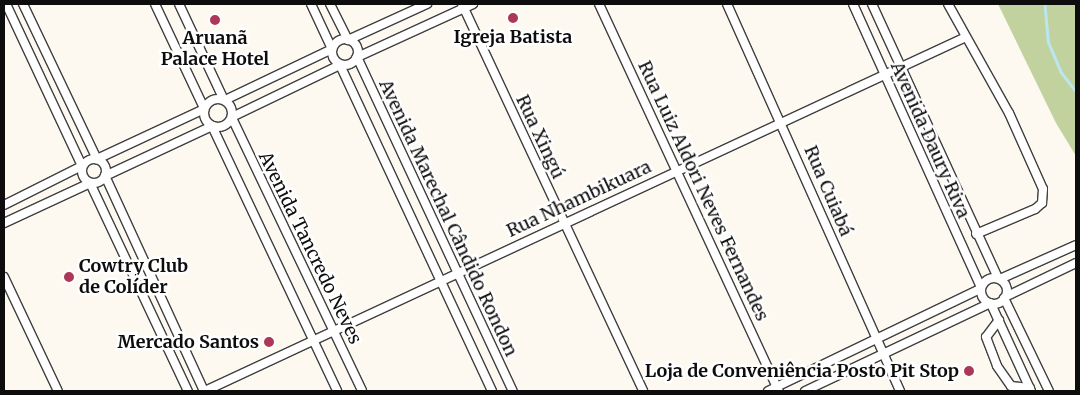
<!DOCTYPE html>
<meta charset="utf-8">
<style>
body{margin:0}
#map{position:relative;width:1080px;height:395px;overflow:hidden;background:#fdf8f0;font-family:Merriweather,serif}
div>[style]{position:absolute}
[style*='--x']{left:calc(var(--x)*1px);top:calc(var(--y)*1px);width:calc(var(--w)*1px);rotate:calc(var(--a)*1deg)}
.forest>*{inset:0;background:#c1d29f}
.stream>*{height:2.5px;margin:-1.25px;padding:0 1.25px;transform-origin:1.25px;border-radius:1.25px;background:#bbe6ee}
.roads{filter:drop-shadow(1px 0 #404040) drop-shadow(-1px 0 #404040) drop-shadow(0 1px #404040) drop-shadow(0 -1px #404040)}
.minor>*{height:8px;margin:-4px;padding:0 4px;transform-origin:4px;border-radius:4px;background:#fff}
.minor>.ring{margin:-4px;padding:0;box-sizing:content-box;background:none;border:8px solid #fff;border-radius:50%}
.dots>*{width:14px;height:14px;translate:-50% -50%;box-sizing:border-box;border:2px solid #fff;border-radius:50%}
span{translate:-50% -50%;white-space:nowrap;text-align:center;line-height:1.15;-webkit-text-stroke:5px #fff;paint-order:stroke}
.poi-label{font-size:18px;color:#0d0d0d;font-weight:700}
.left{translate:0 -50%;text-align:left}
.right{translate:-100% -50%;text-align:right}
.street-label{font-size:18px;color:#0d0d0d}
.frame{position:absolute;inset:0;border:5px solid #0d0d0d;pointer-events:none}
</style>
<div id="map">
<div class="forest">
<i style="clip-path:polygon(998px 4px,1076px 4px,1076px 156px,1056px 123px)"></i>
</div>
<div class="stream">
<i style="--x:1045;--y:4;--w:37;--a:85"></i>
<i style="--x:1048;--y:41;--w:34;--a:67"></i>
<i style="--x:1061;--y:72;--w:24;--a:52"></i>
</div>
<div class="roads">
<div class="minor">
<i style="--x:23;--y:4;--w:172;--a:64.5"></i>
<i style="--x:97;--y:159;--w:118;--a:-25"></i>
<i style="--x:155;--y:4;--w:115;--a:64.8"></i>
<i style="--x:179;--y:4;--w:106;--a:64.9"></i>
<i style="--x:330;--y:4;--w:40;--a:63.4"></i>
<i style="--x:348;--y:40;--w:87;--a:-24.5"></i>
<i style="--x:462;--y:4;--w:427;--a:64.9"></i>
<i style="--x:473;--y:4;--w:128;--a:155.4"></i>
<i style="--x:357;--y:57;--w:369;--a:65"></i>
<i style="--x:599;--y:4;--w:427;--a:65.1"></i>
<i style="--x:727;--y:4;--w:424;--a:65.9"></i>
<i style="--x:853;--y:4;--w:311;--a:65.7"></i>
<i style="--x:872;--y:4;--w:302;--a:65.3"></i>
<i style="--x:948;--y:4;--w:125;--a:60.8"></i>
<i style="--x:1009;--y:113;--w:83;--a:65.9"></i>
<i style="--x:1043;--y:189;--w:14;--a:94"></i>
<i style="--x:1042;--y:203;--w:9;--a:139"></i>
<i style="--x:1035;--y:209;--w:64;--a:157"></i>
<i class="ring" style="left:332px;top:39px;width:18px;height:18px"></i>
<i class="ring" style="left:204px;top:99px;width:20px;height:20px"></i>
<i style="--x:225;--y:100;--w:119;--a:-25.5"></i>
<i style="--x:332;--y:49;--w:50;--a:-115"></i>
<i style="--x:232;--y:117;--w:120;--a:-25.7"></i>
<i style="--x:340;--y:65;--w:360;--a:65"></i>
<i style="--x:232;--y:118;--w:302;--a:64.5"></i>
<i style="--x:212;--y:126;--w:293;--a:64.7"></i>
<i class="ring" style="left:82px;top:159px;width:16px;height:16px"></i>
<i style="--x:4;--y:205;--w:87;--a:-26.6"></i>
<i style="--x:82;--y:166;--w:179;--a:-115.1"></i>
<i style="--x:4;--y:223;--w:95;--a:-24.9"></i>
<i style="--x:90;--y:183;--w:230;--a:64.8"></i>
<i style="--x:4;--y:277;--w:126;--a:64.7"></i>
<i class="ring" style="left:981px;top:278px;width:18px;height:18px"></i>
<i style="--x:1000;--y:279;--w:83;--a:-24.1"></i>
<i style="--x:1005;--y:297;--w:79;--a:-25.6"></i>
<i style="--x:1004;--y:298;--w:103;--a:64.2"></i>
<i style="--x:991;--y:304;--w:96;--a:65.3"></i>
<i style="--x:999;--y:320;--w:21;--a:127"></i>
<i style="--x:986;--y:337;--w:31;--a:69"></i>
<i style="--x:997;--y:366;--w:24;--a:55"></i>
<i style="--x:1011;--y:386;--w:19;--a:6"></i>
<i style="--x:204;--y:391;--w:237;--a:-114.7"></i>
<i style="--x:105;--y:176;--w:118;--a:-25"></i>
<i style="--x:205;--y:391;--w:839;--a:-24.95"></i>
<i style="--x:768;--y:391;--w:235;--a:-25.7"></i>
<i style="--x:805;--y:391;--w:205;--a:-25.4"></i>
</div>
</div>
<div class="dots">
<i style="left:513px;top:18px;background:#ac3756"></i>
<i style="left:215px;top:20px;background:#ac3756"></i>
<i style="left:69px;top:277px;background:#ac3756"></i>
<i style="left:269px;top:342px;background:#ac3756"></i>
<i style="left:969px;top:371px;background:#ac3756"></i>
</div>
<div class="poi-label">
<span style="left:513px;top:37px">Igreja Batista</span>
<span style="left:215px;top:49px">Aruanã<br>Palace Hotel</span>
<span class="left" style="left:79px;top:277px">Cowtry Club<br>de Colíder</span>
<span class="right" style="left:259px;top:342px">Mercado Santos</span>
<span class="right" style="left:959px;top:371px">Loja de Conveniência Posto Pit Stop</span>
</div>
<div class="street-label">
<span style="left:540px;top:137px;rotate:65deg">Rua Xingú</span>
<span style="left:930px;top:140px;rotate:66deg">Avenida Daury Riva</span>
<span style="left:703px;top:191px;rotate:65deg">Rua Luiz Aldori Neves Fernandes</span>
<span style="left:828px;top:191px;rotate:67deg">Rua Cuiabá</span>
<span style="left:579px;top:199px;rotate:-25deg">Rua Nhambikuara</span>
<span style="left:448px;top:218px;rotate:65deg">Avenida Marechal Cândido Rondon</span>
<span style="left:310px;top:248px;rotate:64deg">Avenida Tancredo Neves</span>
</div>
<div class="frame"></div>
</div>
